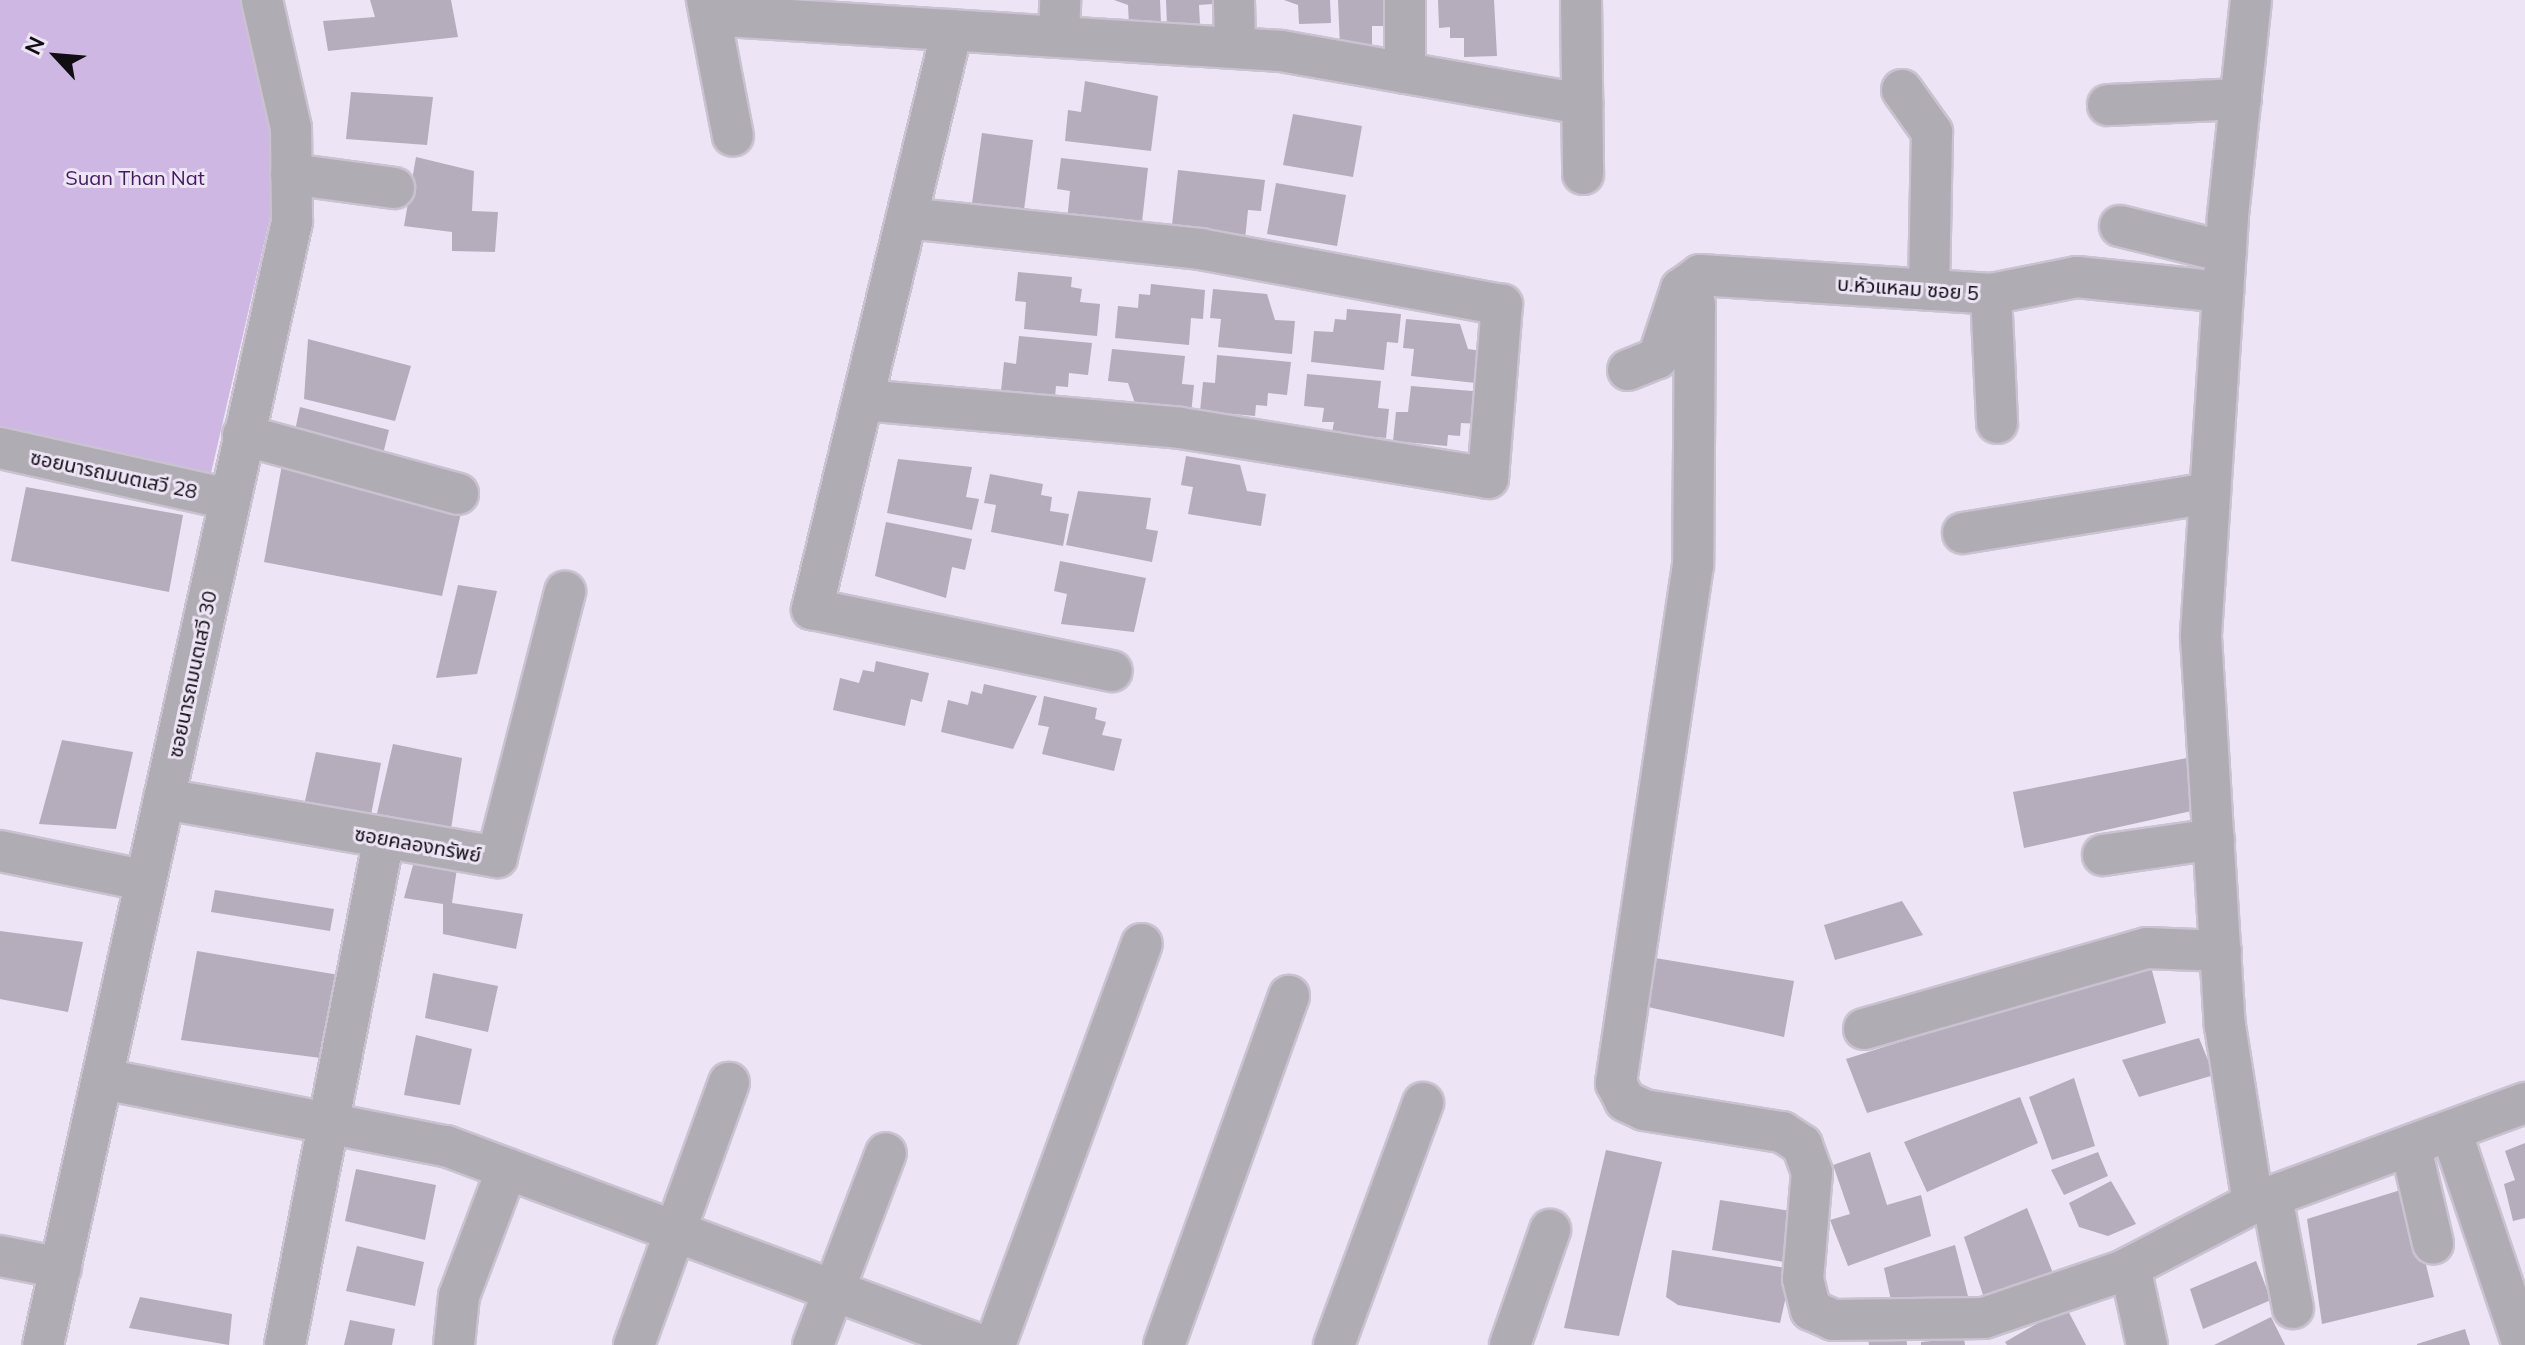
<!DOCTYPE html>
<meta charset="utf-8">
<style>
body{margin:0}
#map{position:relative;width:2525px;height:1345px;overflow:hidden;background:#ede4f5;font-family:Mulish,"Noto Sans Thai",sans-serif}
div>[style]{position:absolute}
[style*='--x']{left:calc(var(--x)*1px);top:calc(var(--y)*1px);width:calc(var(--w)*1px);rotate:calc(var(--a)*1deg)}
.green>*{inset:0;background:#ceb7e2}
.building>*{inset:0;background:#b5acbc}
.roads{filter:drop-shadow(2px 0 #cac2d1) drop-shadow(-2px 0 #cac2d1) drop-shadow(0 2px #cac2d1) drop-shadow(0 -2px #cac2d1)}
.minor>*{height:40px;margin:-20px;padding:0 20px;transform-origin:20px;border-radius:20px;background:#b0acb3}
span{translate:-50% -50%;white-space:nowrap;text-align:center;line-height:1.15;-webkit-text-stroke:6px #ede4f5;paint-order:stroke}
.park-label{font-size:20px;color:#451860}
.street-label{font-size:20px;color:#100d13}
.north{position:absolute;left:16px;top:16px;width:80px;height:80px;-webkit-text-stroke:6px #ede4f5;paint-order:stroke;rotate:296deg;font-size:22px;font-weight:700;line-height:32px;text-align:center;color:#100d13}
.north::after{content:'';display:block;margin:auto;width:28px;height:36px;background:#100d13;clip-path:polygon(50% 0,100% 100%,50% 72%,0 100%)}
</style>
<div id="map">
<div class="green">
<i style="clip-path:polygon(0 0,244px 0,271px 119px,272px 209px,211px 473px,0 426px)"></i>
</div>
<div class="building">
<i style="clip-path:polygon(370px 0,451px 0,458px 37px,328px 51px,323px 21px,375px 17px)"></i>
<i style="clip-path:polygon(1114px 0,1160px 0,1161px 23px,1129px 25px,1128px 5px)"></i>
<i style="clip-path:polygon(1166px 0,1212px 0,1212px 4px,1199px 5px,1200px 25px,1167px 26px)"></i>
<i style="clip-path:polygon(1284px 0,1330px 0,1331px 23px,1299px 24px,1298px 5px)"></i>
<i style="clip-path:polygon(1338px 0,1395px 0,1395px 14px,1384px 14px,1385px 26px,1372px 26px,1372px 45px,1340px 47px)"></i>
<i style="clip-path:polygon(1438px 0,1494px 0,1497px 56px,1464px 57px,1464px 38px,1450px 38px,1450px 27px,1439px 28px)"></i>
<i style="clip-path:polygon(1085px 81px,1158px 96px,1151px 151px,1065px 141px,1068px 110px,1081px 112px)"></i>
<i style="clip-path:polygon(351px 92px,433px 97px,427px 145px,346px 139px)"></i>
<i style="clip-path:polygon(1293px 114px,1362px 126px,1353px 177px,1283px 165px)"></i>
<i style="clip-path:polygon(982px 133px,1033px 140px,1024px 210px,972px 203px)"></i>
<i style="clip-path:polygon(416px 157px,474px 171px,472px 211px,498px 212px,495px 252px,452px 251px,452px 232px,404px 226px)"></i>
<i style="clip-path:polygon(1061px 158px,1148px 168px,1142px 222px,1067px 221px,1070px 191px,1057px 189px)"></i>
<i style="clip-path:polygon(1178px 170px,1265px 180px,1261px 211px,1248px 210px,1245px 240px,1172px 225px)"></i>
<i style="clip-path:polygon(1276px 183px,1346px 195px,1337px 246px,1267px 234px)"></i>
<i style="clip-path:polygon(1018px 272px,1072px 277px,1071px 287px,1082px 289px,1080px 302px,1100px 304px,1097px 336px,1024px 329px,1026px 302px,1015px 301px)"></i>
<i style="clip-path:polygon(1151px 284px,1205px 290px,1203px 319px,1191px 318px,1189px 345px,1115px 338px,1118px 306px,1138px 308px,1139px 294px,1150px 295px)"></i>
<i style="clip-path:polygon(1213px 289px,1267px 294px,1275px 320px,1295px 321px,1292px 354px,1218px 347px,1221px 319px,1210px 318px)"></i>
<i style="clip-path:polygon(1347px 309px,1401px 314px,1398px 343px,1387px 342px,1384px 370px,1311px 362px,1314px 331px,1333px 332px,1335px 319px,1346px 320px)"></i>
<i style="clip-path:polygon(1406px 319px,1460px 324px,1468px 349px,1488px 352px,1485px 384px,1411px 376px,1414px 349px,1403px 348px)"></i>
<i style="clip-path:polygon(1019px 336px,1092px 343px,1088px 375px,1069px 373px,1068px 387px,1056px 386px,1055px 397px,1001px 391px,1004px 362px,1016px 364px)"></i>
<i style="clip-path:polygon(308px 339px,411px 366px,395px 421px,304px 399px)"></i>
<i style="clip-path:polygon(1112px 349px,1185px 356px,1182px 384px,1194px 385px,1191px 414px,1137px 409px,1128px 383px,1108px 381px)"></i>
<i style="clip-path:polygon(1217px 355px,1291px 362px,1287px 395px,1268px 393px,1267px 406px,1256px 405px,1255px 416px,1200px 411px,1203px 382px,1215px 383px)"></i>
<i style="clip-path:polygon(1307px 374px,1381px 381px,1378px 408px,1389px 409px,1386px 438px,1332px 433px,1334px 422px,1322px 422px,1324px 408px,1304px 406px)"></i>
<i style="clip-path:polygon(1411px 386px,1484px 392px,1480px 424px,1461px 423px,1460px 436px,1448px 435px,1447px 446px,1393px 441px,1396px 412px,1408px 412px)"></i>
<i style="clip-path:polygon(300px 407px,389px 430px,381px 462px,293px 440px)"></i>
<i style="clip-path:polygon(1186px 456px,1240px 465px,1247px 491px,1266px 494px,1261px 526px,1188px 514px,1193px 487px,1181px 485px)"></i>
<i style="clip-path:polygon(898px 459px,972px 467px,966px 497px,979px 499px,972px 530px,887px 513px)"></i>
<i style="clip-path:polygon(282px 465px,463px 504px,442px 596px,264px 562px)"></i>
<i style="clip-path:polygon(990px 474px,1043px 484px,1041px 495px,1052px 497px,1050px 511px,1069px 514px,1063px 546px,991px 532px,996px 505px,984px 503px)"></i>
<i style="clip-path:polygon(26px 487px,183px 515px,169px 592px,11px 561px)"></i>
<i style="clip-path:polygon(1078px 491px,1151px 498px,1146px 529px,1158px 531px,1152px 562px,1066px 545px)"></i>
<i style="clip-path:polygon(886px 522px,972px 539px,965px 570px,952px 567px,946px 598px,875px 576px)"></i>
<i style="clip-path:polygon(1060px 561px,1146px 578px,1134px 632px,1061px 624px,1067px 594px,1054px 591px)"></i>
<i style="clip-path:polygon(458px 585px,497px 591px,477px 674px,436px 678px)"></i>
<i style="clip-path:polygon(876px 661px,929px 673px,922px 702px,911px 699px,905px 726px,833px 710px,840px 678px,859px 683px,863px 670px,874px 672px)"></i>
<i style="clip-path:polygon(984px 684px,1037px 696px,1013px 749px,941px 732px,948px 700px,968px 705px,971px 691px,982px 694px)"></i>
<i style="clip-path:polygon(1044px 696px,1097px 708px,1095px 719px,1106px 722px,1102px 735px,1122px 739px,1114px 771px,1042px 754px,1049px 727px,1038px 725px)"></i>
<i style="clip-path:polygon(62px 740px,133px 752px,116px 829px,39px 824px)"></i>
<i style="clip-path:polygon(393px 744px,462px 758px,451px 829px,376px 818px)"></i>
<i style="clip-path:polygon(316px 752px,381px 763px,371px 815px,305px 801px)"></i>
<i style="clip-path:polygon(2187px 758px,2196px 810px,2024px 848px,2013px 792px)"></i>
<i style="clip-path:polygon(416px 854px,458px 861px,452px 903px,523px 914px,516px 949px,443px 934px,443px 904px,404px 898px)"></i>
<i style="clip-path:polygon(215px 890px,334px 909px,330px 931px,211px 912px)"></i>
<i style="clip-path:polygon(1902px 901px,1923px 935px,1835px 960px,1824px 925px)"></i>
<i style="clip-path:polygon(0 931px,83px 942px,68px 1012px,0 999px)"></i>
<i style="clip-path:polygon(197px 951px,339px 975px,321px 1058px,181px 1040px)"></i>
<i style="clip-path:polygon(1655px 958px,1794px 981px,1784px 1037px,1648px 1007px)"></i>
<i style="clip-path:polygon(2150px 963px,2166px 1023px,1867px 1113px,1846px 1059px)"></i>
<i style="clip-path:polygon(433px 973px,498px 986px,488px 1032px,425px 1018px)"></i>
<i style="clip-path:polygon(416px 1035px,472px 1049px,460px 1105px,404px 1095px)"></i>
<i style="clip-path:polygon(2199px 1038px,2214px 1075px,2139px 1097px,2122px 1060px)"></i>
<i style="clip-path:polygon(2074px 1078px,2095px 1146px,2052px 1160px,2029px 1097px)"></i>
<i style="clip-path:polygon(2020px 1097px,2038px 1143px,1927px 1192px,1904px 1142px)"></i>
<i style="clip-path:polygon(2525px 1143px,2525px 1218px,2513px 1221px,2504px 1184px,2515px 1180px,2505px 1151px)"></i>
<i style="clip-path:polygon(1606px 1150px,1662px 1162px,1619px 1336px,1564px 1328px)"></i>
<i style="clip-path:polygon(1870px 1152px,1887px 1205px,1921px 1195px,1931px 1236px,1848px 1266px,1830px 1220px,1850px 1214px,1833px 1165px)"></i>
<i style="clip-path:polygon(2098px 1152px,2108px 1176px,2064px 1195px,2051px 1170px)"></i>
<i style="clip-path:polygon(356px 1169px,436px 1185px,425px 1240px,345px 1221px)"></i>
<i style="clip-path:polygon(2111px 1181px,2136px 1224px,2108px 1236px,2079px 1227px,2069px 1203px)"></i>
<i style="clip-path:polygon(2407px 1188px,2434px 1297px,2322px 1324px,2307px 1219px)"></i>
<i style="clip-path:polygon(1720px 1200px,1797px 1212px,1790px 1263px,1712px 1250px)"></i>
<i style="clip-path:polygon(2027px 1208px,2055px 1278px,1986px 1304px,1964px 1237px)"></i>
<i style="clip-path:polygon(1955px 1245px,1969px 1300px,1892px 1305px,1884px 1268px)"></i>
<i style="clip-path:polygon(357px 1246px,424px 1262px,415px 1306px,346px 1291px)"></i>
<i style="clip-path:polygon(1672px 1250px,1792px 1269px,1780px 1323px,1678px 1305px,1666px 1297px)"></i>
<i style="clip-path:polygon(2256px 1261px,2271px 1300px,2203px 1329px,2190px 1289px)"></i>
<i style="clip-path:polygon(140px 1297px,232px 1314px,229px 1345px,129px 1328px)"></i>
<i style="clip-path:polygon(2066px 1307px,2086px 1345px,2007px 1345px,2005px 1342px)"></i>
<i style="clip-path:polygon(2271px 1317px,2285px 1345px,2214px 1345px)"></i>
<i style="clip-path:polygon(350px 1320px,395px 1329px,392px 1345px,344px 1345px)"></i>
<i style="clip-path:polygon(2465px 1329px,2470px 1345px,2417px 1345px,2417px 1344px)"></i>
<i style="clip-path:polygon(1906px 1335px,1907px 1345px,1869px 1345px,1868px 1339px)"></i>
<i style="clip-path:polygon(1964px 1338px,1965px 1345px,1921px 1345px,1921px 1342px)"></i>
</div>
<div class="roads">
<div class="minor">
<i style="--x:707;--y:0;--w:138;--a:79.2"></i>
<i style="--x:1234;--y:0;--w:48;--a:88.8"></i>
<i style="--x:1581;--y:0;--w:174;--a:89.3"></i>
<i style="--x:2251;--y:0;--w:218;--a:96.1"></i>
<i style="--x:2228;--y:217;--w:421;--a:93.7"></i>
<i style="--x:2201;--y:637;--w:390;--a:86.5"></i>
<i style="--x:2225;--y:1026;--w:179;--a:81"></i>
<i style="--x:710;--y:15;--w:572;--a:3.61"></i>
<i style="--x:1281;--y:51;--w:306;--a:10"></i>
<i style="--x:952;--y:30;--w:596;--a:103.59"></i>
<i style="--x:812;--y:609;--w:306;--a:11.7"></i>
<i style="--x:1059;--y:37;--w:37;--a:-88"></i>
<i style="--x:1405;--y:73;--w:73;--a:-90"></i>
<i style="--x:1902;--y:90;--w:52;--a:54.5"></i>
<i style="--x:1932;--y:132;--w:158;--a:91.1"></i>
<i style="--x:2108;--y:105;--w:133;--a:-2.6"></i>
<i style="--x:291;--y:174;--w:104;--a:7.7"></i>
<i style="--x:2120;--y:226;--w:109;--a:13.8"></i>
<i style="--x:1991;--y:294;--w:129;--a:87.3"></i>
<i style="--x:1695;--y:304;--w:261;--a:90.4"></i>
<i style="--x:1693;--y:565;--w:524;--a:98.46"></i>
<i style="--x:1616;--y:1083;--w:20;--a:63"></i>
<i style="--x:1625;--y:1101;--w:21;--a:25"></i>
<i style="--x:1644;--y:1110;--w:140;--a:9.1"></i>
<i style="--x:1782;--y:1132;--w:24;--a:33"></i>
<i style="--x:1802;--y:1145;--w:29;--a:70"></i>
<i style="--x:1812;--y:1172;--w:107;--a:94.8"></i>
<i style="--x:1803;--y:1279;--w:32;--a:76"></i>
<i style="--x:1811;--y:1310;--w:24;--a:24"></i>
<i style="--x:1833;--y:1320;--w:151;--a:-0.8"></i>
<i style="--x:1984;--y:1318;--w:146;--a:-18.8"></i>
<i style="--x:2122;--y:1271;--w:148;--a:-27.4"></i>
<i style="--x:2253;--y:1203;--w:290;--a:-20.2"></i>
<i style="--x:1628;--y:370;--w:32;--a:-22"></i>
<i style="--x:1658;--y:358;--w:73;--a:-71.6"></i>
<i style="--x:1681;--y:289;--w:24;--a:-36"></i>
<i style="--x:1700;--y:275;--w:292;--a:3.7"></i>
<i style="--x:1991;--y:294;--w:88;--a:-11.2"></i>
<i style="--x:2077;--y:277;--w:147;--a:5.9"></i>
<i style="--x:863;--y:400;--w:318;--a:5"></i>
<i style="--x:1180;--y:428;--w:312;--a:9.2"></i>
<i style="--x:1488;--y:478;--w:174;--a:-85.4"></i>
<i style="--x:1502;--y:305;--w:306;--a:-169.5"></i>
<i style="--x:1201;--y:249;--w:296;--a:-174"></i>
<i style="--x:243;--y:435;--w:223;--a:15.3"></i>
<i style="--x:0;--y:448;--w:234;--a:12.6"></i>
<i style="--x:1963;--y:533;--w:250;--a:-9.2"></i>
<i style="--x:164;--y:799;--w:338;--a:9.9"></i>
<i style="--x:497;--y:857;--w:274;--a:-75.6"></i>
<i style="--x:0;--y:851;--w:146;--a:11.5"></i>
<i style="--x:2103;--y:855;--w:112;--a:-8.2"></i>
<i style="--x:1864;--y:1029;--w:294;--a:-16"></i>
<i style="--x:2147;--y:948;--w:74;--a:2.3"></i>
<i style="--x:103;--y:1079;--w:349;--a:11.1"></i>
<i style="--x:446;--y:1146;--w:570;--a:20.44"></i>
<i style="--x:2452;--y:1134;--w:223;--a:71.4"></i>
<i style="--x:2411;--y:1148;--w:98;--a:77"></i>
<i style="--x:2272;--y:1197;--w:113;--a:79.3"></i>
<i style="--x:0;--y:1256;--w:62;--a:11.1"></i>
<i style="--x:2130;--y:1267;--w:80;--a:77.7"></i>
<i style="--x:43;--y:1345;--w:1150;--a:-77.5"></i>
<i style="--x:292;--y:222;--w:94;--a:-90.6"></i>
<i style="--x:291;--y:128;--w:131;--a:-102.8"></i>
<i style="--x:285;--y:1345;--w:517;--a:-78.95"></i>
<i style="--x:454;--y:1345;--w:49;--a:-84.2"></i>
<i style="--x:459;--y:1296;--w:136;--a:-69.3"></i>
<i style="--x:634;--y:1345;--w:279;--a:-70.1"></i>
<i style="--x:813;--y:1345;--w:205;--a:-69.2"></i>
<i style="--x:995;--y:1345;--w:427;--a:-69.9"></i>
<i style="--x:1164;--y:1345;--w:371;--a:-70.3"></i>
<i style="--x:1334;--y:1345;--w:258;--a:-69.8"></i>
<i style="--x:1510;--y:1345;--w:122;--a:-70.8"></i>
</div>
</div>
<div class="park-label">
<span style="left:135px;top:177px">Suan Than Nat</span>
</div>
<div class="street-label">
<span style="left:1908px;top:288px;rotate:4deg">บ.หัวแหลม ซอย 5</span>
<span style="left:114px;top:474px;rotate:12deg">ซอยนารถมนตเสวี 28</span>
<span style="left:192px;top:674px;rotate:-78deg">ซอยนารถมนตเสวี 30</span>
<span style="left:418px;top:844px;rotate:10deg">ซอยคลองทรัพย์</span>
</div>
<div class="north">N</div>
</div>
